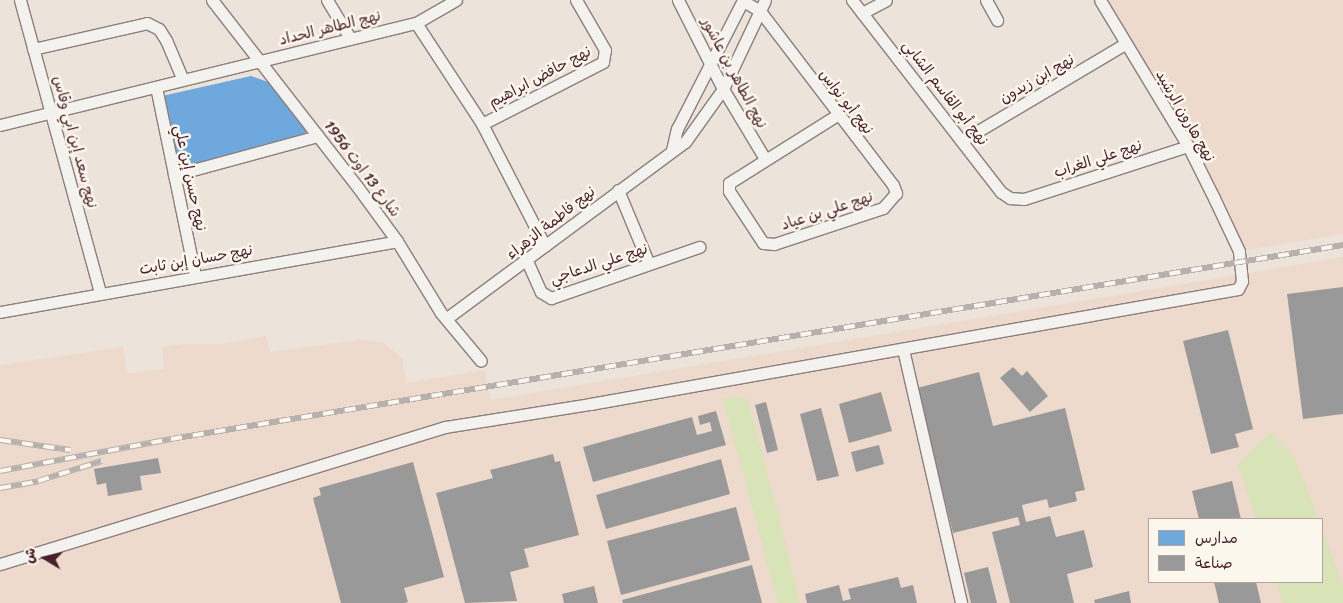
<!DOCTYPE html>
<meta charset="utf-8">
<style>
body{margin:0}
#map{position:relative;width:1343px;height:603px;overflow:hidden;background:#ece3da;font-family:Sriracha,"Playpen Sans Arabic",sans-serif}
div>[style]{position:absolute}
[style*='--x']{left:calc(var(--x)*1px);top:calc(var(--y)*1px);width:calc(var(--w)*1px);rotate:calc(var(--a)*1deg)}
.built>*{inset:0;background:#eedacc}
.green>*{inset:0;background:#d8e3b7}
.schools>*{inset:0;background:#6fa8dc}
.industry>*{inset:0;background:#999}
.roads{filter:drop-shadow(1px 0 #8b7f7d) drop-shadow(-1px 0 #8b7f7d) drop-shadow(0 1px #8b7f7d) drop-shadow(0 -1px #8b7f7d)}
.street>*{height:11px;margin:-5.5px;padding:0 5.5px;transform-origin:5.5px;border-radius:5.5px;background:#f4f2ee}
.rail>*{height:5.5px;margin-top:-2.75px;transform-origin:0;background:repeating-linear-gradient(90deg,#fbf7ec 0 11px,#b6b0ae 0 22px);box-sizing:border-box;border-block:1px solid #b6b0ae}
span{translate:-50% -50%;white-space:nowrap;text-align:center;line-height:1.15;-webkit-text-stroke:5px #fbf7ec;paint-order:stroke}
.street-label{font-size:15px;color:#4a1f2b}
.legend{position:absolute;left:1148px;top:518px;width:175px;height:65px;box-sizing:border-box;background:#fbf7ec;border:1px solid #b4a19f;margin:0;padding:6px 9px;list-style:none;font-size:15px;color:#4a1f2b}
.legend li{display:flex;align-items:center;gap:10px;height:25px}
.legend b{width:25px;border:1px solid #b4a19f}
.north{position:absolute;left:20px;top:533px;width:50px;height:50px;-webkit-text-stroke:4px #fbf7ec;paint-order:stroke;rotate:279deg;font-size:14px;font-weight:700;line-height:20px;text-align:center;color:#4a1f2b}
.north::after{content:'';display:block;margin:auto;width:18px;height:22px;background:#4a1f2b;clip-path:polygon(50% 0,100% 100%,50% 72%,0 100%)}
</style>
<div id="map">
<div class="built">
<i style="clip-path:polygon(1106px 0,1343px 0,1343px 234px,1247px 250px)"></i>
<i style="clip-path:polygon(evenodd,1343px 257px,1343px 603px,0 603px,0 365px,123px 347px,127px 373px,164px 369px,162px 347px,182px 344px,221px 344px,266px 336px,270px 352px,360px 340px,382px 342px,402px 358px,406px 383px,485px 370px,490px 400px,1343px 257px,1149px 519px,1322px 519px,1322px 582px,1149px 582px,1149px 519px)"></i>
</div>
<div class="green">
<i style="clip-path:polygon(747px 396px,778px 514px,800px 603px,778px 603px,723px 399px)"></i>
<i style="clip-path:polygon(1270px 432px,1295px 458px,1318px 519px,1256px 519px,1238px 464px)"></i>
<i style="clip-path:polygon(1322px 529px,1343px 586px,1343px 603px,1282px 603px,1276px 582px,1322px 582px)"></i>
</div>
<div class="schools">
<i style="clip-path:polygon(251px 76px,268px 82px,307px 130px,304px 136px,177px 168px,162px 96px)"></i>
</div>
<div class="industry">
<i style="clip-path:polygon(1343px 287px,1343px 414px,1303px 419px,1287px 294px)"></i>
<i style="clip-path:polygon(1228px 330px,1253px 429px,1235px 434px,1239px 447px,1211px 454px,1183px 341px)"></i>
<i style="clip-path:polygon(1013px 367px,1022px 376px,1027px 371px,1048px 396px,1030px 412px,1000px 378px)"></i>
<i style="clip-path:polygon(979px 372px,993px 426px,1065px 408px,1085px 490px,1075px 492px,1077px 501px,1049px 508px,1047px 499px,1022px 505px,1026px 522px,1050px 516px,1056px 537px,1084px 530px,1093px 567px,1067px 574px,1074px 603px,1010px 603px,992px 532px,1020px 525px,1018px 517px,953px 533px,917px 388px)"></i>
<i style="clip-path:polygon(881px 392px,892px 431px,849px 443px,839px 404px)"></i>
<i style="clip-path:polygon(766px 402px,778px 450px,767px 453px,755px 405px)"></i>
<i style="clip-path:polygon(821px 408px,839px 476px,817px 481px,800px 414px)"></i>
<i style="clip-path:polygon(716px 411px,726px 445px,593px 482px,583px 447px,692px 417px,697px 435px,712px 431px,710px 422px,700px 425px,698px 416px)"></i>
<i style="clip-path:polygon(879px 445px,884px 464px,856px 472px,851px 452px)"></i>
<i style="clip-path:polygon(553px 454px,555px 462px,560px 461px,579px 535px,524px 549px,529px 567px,510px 572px,517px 601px,465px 603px,436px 493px,493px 478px,490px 470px)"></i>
<i style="clip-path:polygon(158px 458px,161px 473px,140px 476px,142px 490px,108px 496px,106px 483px,97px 485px,94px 469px)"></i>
<i style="clip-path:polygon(721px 459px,730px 494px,606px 529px,596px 495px)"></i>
<i style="clip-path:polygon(413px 462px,444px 577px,404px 588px,408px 602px,405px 603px,341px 603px,313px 498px,321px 495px,319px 488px)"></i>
<i style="clip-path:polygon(1232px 481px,1241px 519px,1199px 519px,1192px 491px)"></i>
<i style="clip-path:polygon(736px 507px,750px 560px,621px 595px,607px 541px)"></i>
<i style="clip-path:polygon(752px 565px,762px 603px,623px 603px,622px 600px)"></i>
<i style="clip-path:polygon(988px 567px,997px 603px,971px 603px,964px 573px)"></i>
<i style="clip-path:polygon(898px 577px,901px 588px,913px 585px,917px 603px,807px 603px,805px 594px,839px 585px,843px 601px,851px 599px,848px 589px)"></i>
<i style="clip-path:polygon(1214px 582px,1256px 582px,1261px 603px,1219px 603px)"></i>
<i style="clip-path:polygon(594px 586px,598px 603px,564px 603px,562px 594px)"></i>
<i style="clip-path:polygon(1129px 591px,1131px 603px,1095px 603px,1094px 600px)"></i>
</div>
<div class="roads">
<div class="street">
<i style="--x:20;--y:0;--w:304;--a:74.7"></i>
<i style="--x:212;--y:0;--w:239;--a:52.1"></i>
<i style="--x:359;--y:189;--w:64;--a:53.8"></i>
<i style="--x:397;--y:241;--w:84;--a:58.6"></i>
<i style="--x:441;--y:313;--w:62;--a:50.2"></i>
<i style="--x:327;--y:0;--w:44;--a:58.8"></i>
<i style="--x:678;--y:0;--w:100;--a:63.2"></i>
<i style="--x:723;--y:89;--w:82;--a:59"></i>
<i style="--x:852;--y:0;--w:243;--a:52.2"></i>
<i style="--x:1001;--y:192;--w:11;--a:34"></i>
<i style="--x:1010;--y:198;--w:14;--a:4"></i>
<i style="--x:1024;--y:199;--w:172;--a:-17.9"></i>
<i style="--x:986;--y:0;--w:23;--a:61"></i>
<i style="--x:743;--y:1;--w:20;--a:30"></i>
<i style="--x:760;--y:11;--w:219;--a:52.6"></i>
<i style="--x:893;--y:185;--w:9;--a:69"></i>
<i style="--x:896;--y:193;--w:20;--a:131"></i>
<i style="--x:883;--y:208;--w:115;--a:161.7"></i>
<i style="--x:774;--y:244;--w:11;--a:-175"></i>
<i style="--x:763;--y:243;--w:62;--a:-123.2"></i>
<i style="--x:729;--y:191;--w:8;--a:-90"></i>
<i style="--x:729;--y:183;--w:128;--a:-32.2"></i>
<i style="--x:862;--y:13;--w:27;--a:-28"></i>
<i style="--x:416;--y:23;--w:46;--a:-29.9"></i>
<i style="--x:33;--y:49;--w:117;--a:-12.8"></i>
<i style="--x:147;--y:23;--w:13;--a:27"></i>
<i style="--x:159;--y:29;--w:13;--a:58"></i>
<i style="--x:166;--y:40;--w:43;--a:67"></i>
<i style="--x:156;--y:87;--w:192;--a:78.3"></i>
<i style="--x:482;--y:124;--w:136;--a:-27.1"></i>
<i style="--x:603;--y:62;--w:12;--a:-81"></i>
<i style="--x:605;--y:50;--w:58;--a:-120.1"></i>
<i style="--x:0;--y:125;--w:428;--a:-13.8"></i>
<i style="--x:416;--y:23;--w:121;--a:56.8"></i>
<i style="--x:482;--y:124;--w:137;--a:62.7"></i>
<i style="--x:963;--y:140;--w:188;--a:-30.7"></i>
<i style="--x:672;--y:150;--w:22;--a:-77"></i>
<i style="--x:677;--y:129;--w:145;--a:-62.9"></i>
<i style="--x:174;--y:175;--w:149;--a:-15.2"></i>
<i style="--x:618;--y:190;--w:80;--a:67.3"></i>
<i style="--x:527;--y:261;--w:34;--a:66"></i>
<i style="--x:541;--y:292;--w:12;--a:31"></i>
<i style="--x:551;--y:298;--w:157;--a:-19"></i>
<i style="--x:0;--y:312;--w:403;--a:-10.1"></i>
<i style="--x:447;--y:318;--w:296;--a:-36.5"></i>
<i style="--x:685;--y:142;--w:65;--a:-54.4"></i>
<i style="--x:723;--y:89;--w:98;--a:-64.7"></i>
<i style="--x:903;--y:349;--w:261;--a:77.1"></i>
<i style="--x:0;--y:564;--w:466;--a:-17.1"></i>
<i style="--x:445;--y:427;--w:147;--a:-9"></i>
<i style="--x:590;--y:404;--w:658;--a:-10.06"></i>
<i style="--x:1238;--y:289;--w:9;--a:-63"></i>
<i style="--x:1242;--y:281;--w:30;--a:-96"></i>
<i style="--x:1239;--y:251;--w:59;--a:-115.3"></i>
<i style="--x:1214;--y:198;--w:58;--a:-116.6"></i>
<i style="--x:1188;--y:146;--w:170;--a:-121.1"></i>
</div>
</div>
<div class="rail">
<i style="--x:0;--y:440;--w:71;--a:8.1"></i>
<i style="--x:0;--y:471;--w:174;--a:-10.6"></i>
<i style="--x:171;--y:439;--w:1188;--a:-9.4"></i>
<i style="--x:0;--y:488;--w:39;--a:-10"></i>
<i style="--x:38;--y:481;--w:67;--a:-17.4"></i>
</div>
<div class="street-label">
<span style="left:330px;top:28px;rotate:-14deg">نهج الطاهر الحداد</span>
<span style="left:734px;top:73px;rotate:62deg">نهج الطاهر بن عاشور</span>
<span style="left:540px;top:77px;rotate:-28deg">نهج حافض ابراهيم</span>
<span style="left:1037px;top:79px;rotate:-30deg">نهج ابن زيدون</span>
<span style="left:945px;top:93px;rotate:52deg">نهج أبو القاسم الشابي</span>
<span style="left:846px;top:102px;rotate:52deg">نهج أبو نواس</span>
<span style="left:1185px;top:116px;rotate:60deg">نهج هارون الرشيد</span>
<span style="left:75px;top:142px;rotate:75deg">نهج سعد إبن ابي وقاس</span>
<span style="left:1098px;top:159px;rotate:-18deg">نهج علي الغراب</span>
<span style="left:362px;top:169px;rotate:53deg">شارع 13 اوت 1956</span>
<span style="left:190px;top:178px;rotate:78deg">نهج حسن إبن علي</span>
<span style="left:827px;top:211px;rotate:-18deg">نهج علي بن عياد</span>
<span style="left:551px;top:223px;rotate:-38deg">نهج فاطمة الزهراء</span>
<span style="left:196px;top:260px;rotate:-10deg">نهج حسان إبن ثابت</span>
<span style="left:599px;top:264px;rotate:-18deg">نهج علي الدعاجي</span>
</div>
<ul class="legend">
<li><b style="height:14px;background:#6fa8dc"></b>مدارس</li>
<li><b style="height:14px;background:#999"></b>صناعة</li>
</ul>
<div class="north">ش</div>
</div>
